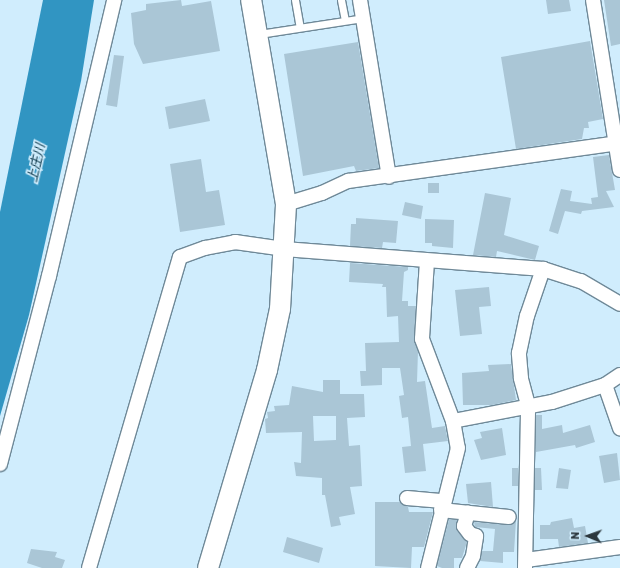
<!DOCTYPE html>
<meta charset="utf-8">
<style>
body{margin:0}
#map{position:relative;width:620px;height:568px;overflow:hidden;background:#d0edfd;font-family:Rubik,"Noto Sans JP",sans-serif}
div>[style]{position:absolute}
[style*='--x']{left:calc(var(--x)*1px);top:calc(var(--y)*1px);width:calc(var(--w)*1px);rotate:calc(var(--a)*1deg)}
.water>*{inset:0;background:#3195c2}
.building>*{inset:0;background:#aac6d6}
.roads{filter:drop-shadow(1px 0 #6f8998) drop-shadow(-1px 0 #6f8998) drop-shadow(0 1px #6f8998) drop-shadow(0 -1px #6f8998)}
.lane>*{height:7px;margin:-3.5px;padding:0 3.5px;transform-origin:3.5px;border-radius:3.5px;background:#fff}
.street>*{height:14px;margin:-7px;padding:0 7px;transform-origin:7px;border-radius:7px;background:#fff}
.secondary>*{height:20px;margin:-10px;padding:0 10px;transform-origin:10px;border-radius:10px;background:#fff}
span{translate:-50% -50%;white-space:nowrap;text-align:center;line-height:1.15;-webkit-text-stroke:3.5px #d0edfd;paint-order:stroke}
.water-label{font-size:13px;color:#043144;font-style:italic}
.north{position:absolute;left:568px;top:516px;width:40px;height:40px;-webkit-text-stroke:3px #d0edfd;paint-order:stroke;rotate:272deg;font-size:11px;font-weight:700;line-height:16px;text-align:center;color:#2c373d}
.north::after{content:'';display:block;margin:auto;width:14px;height:18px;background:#2c373d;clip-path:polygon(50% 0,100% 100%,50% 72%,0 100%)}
</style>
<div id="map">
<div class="water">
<i style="clip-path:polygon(43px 0,94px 0,81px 81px,29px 315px,0 416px,0 212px)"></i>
</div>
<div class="building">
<i style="clip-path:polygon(181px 0,182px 6px,211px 1px,220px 51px,143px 64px,134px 44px,131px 13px,146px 10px,146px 4px)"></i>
<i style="clip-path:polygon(546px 0,569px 0,571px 11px,548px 14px)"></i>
<i style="clip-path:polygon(604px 0,620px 0,620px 44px,611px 46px)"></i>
<i style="clip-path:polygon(590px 41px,603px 119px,588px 122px,589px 128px,584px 128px,582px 139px,516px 149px,501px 57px)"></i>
<i style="clip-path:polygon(358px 42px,379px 168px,356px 171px,354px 166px,303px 176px,284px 54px)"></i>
<i style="clip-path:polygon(114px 55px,124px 56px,117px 107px,106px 105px)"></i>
<i style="clip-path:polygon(205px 99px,210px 121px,169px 129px,165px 107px)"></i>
<i style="clip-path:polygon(609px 155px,615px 190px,606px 191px,614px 207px,582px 211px,581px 214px,565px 211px,558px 234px,549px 231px,561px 189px,572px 191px,570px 201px,592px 204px,591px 198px,598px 197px,593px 157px)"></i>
<i style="clip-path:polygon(201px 159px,206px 192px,219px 190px,225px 225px,180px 232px,170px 164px)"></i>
<i style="clip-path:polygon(428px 183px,439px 183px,439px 193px,428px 193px)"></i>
<i style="clip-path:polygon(485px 193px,511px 198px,504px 235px,539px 246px,535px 260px,497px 251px,496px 257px,473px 255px)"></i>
<i style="clip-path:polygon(405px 202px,423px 206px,421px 219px,402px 215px)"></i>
<i style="clip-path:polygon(356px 218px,398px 221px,396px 243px,383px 242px,382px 248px,350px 246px,351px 224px,356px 224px)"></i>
<i style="clip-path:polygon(425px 219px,454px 220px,453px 248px,432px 246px,432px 243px,425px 243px)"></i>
<i style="clip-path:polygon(350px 263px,408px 267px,408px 270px,404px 272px,402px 301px,408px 301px,408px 306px,416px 306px,414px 338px,418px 351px,417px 382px,425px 381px,432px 428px,445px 426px,448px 441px,423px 444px,426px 471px,405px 473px,402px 447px,411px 446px,408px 417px,402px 418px,399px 396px,404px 395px,400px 368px,382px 368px,382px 385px,361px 386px,360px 371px,366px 371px,365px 343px,399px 342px,398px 316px,387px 317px,386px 287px,382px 287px,383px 284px,349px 282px)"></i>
<i style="clip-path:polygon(489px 287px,491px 306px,479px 307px,482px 334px,460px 336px,455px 290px)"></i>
<i style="clip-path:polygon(511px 364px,516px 400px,492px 405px,463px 405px,462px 373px,489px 371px,488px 365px)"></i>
<i style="clip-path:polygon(evenodd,323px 380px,340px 380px,340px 394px,364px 394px,365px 417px,347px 418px,349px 446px,360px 445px,362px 486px,350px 487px,355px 514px,339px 517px,341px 525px,331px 527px,325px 495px,322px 495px,322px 478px,296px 476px,294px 462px,301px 463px,302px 432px,266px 433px,265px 419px,268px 418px,267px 412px,275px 411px,274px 406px,289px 405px,292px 386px,323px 392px,323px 380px,313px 416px,336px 416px,336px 440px,314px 441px,313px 416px)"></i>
<i style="clip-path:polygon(536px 415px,542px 415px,542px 429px,562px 425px,563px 433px,590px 425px,595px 442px,576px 448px,575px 445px,536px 452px)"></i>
<i style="clip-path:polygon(502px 428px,506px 455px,481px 460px,474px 440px,482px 438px,480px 432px)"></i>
<i style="clip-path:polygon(617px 453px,620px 480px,604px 483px,599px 456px)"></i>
<i style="clip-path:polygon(512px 468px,518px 468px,518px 486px,512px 486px)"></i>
<i style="clip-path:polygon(535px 468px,541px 468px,542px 490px,535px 490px)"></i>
<i style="clip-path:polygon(559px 468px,571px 470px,568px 489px,556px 488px)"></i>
<i style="clip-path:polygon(491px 482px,493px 507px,468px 503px,466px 484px)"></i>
<i style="clip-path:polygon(375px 502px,400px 502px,408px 507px,409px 512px,433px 512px,424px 547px,412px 547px,411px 568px,375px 566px)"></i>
<i style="clip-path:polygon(572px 518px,574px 528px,585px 526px,588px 543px,559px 547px,558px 539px,540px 539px,540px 525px,550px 525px,551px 522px)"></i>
<i style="clip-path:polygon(449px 519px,457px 520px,457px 531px,467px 542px,462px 558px,454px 558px,454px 568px,442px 568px,437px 566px)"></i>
<i style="clip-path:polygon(516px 521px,514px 552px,503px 552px,503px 563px,480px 561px,482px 551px,493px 551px,495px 529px,475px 527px,474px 522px,508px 525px)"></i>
<i style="clip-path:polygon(287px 537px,323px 548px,319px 563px,283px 552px)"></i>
<i style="clip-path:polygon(31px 549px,57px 552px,55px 557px,65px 560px,62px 568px,42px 568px,27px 563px)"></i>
</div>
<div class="roads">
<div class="lane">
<i style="--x:295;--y:0;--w:27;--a:80"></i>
<i style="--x:341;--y:0;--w:20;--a:79"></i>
<i style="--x:259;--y:34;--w:105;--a:-8.7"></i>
</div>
<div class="street">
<i style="--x:360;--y:0;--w:179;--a:80.7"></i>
<i style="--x:593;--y:0;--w:172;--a:81"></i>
<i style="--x:286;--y:204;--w:38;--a:-17"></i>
<i style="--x:322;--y:193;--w:29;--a:-25"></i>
<i style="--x:348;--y:181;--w:275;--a:-8"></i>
<i style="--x:427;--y:261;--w:78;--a:93.7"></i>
<i style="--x:422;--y:339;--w:88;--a:69.3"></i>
<i style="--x:453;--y:421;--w:27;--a:80"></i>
<i style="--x:458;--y:448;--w:124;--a:104"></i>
<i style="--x:605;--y:385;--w:46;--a:70.8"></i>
<i style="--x:453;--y:421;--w:101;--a:-10.9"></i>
<i style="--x:552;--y:402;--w:56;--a:-17.8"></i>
<i style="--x:605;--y:385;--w:18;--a:-34"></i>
<i style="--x:0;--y:464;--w:194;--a:-75.4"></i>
<i style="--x:49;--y:276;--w:284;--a:-76.7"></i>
<i style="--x:407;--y:498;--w:36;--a:5"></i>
<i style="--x:441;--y:510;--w:68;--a:5.9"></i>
<i style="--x:526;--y:560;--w:95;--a:-7.9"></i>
<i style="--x:89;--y:568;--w:324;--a:-73.7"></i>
<i style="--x:180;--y:257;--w:27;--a:-20"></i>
<i style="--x:205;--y:248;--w:31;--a:-11"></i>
<i style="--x:235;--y:242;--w:49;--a:8.1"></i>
<i style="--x:284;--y:249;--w:260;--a:4.4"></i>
<i style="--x:543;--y:269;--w:40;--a:18"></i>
<i style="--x:581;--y:281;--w:45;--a:30.5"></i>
<i style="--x:467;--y:568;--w:13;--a:-63"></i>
<i style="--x:473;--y:556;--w:20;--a:-81"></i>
<i style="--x:476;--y:536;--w:6;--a:-162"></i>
<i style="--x:470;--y:534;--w:10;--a:-127"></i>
<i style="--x:464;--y:526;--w:14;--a:-73"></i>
<i style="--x:525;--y:568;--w:163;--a:-88.9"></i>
<i style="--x:528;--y:405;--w:28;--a:-105"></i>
<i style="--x:521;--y:378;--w:25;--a:-95"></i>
<i style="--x:519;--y:353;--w:38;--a:-78"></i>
<i style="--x:527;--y:316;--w:50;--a:-71.2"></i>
</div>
<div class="secondary">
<i style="--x:208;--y:568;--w:207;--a:-73.4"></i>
<i style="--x:267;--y:370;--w:62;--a:-78"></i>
<i style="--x:280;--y:309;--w:105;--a:-86.7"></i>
<i style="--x:286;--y:204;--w:207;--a:-99.7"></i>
</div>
</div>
<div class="water-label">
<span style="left:37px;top:163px;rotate:-77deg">上庄川</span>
</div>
<div class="north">N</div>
</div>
